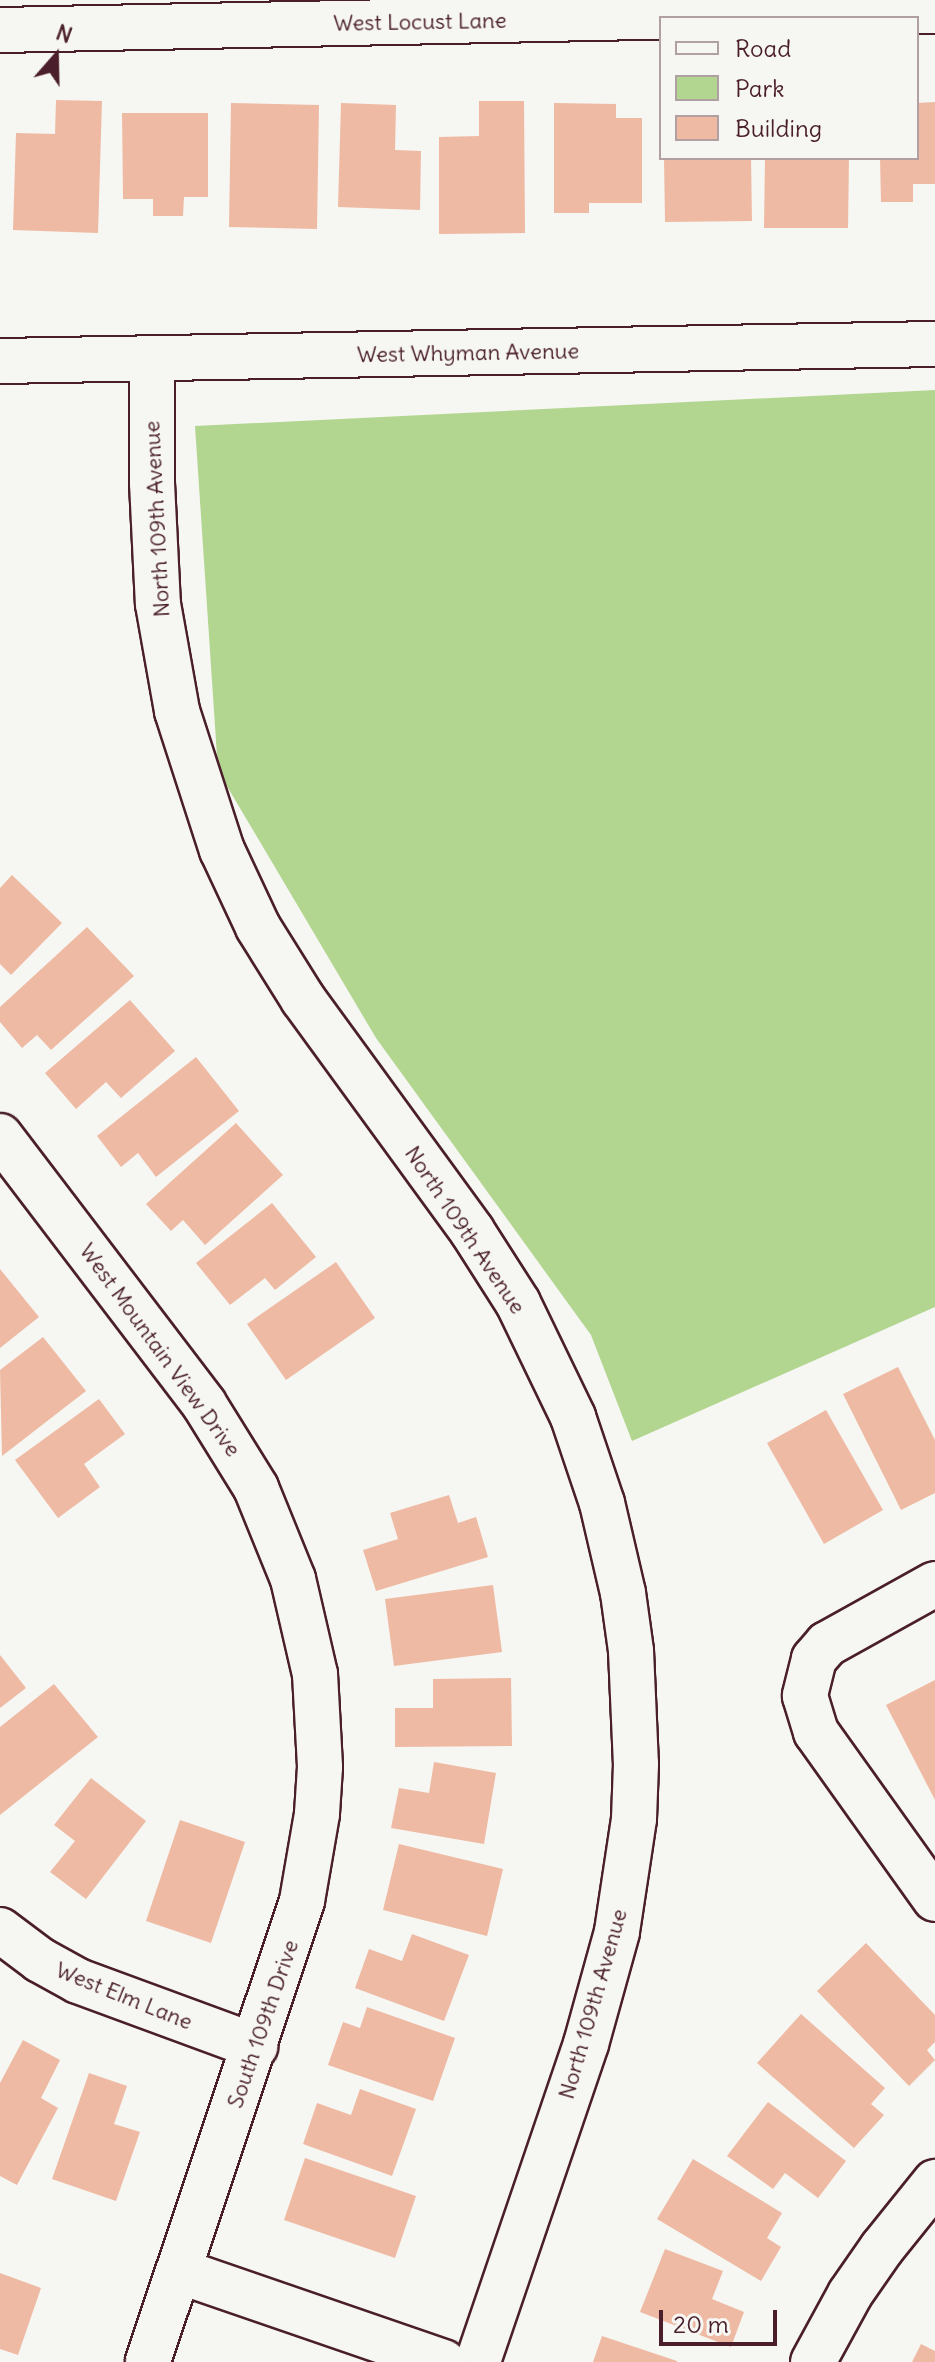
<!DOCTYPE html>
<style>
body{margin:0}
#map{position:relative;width:935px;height:2362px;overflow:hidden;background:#f6f6f2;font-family:Delius,sans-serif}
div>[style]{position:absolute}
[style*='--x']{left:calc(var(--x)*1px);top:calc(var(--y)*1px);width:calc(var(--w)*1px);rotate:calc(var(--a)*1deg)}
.green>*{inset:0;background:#b2d690}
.building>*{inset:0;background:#efbaa3}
.roads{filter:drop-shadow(2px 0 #4a1f2b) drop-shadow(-2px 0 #4a1f2b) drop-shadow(0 2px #4a1f2b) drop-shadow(0 -2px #4a1f2b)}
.minor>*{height:44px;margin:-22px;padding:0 22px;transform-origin:22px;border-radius:22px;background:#f6f6f2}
span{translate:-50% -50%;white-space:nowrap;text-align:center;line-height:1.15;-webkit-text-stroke:6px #f6f6f2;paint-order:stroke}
.street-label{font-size:22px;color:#4a1f2b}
.legend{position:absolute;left:659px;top:16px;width:260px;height:144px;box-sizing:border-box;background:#f6f6f2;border:2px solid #b1a0a2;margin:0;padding:10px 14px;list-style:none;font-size:24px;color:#4a1f2b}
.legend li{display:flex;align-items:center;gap:16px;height:40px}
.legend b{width:40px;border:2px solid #b1a0a2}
.north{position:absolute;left:16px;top:16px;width:80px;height:80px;-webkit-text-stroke:6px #f6f6f2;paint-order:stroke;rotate:20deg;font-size:22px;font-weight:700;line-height:32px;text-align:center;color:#4a1f2b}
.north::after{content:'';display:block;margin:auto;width:28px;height:36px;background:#4a1f2b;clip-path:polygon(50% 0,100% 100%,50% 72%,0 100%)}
.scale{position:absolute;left:659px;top:2310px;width:118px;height:36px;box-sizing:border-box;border:4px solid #4a1f2b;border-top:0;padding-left:10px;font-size:24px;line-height:28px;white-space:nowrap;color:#4a1f2b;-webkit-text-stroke:6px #f6f6f2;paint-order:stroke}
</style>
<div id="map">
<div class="green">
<i style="clip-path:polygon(935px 390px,935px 1307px,632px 1441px,591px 1335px,376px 1038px,218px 771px,195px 426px)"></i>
</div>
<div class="building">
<i style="clip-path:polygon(56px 100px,102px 101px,98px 233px,13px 230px,16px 133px,55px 134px)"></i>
<i style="clip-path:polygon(479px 101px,524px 101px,525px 233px,439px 234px,439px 137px,479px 136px)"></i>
<i style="clip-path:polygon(935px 102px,935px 184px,913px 184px,913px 202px,881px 202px,880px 158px,917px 158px,917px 103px)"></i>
<i style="clip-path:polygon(231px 103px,319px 105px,317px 229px,229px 227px)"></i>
<i style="clip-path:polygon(341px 103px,396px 105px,395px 150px,421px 151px,420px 210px,338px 207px)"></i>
<i style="clip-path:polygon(554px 103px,616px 104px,616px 118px,642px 118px,642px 203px,589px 203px,589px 213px,554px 213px)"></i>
<i style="clip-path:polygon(122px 113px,208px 113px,208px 197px,184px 197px,183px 216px,153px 216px,153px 199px,123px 199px)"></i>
<i style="clip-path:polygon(664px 158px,751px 158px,752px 221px,665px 222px)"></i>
<i style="clip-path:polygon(765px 158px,849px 158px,848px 228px,764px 228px)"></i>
<i style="clip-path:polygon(12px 875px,62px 923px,11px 975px,0 964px,0 888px)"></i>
<i style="clip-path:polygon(87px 927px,134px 976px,51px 1050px,37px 1035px,22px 1048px,0 1022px,0 1007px)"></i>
<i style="clip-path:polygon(130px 1000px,175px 1051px,121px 1098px,106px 1082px,76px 1109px,45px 1073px)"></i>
<i style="clip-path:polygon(196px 1057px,239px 1111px,156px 1177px,138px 1153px,121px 1167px,97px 1136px)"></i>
<i style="clip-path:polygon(236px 1123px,283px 1175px,205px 1245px,183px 1220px,171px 1231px,146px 1204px)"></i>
<i style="clip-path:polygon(272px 1203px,316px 1257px,275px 1290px,265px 1278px,230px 1305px,196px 1263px)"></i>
<i style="clip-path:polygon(336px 1262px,375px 1318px,286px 1380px,247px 1324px)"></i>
<i style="clip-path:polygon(0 1269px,39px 1317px,0 1348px)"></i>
<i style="clip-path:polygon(43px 1337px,86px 1391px,2px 1456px,0 1370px)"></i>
<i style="clip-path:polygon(898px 1367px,935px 1440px,935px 1493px,901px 1510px,843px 1394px)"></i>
<i style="clip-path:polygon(99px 1399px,125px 1434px,84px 1464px,100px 1487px,58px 1518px,15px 1460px)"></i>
<i style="clip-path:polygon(826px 1410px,883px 1510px,824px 1544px,767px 1443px)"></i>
<i style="clip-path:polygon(449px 1495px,458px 1523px,476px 1517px,488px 1557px,376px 1591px,363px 1550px,398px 1539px,390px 1513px)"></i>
<i style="clip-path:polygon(493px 1585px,502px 1652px,394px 1666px,385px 1599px)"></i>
<i style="clip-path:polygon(0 1655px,26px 1688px,0 1708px)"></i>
<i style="clip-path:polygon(511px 1678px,512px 1746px,395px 1747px,395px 1708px,433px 1708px,433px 1679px)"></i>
<i style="clip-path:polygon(935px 1680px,935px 1800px,886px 1705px)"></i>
<i style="clip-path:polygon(54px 1684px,98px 1737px,0 1815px,0 1727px)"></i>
<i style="clip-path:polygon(434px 1762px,496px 1773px,484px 1844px,391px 1828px,399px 1788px,429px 1793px)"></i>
<i style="clip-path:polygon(91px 1778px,146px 1821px,86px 1899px,50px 1872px,75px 1841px,54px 1825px)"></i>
<i style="clip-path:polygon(180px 1820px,245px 1842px,211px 1943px,146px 1921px)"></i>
<i style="clip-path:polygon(399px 1844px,503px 1869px,487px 1936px,383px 1910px)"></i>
<i style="clip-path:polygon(412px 1934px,469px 1955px,444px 2021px,355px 1988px,369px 1949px,402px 1961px)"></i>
<i style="clip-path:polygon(866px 1943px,935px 2015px,935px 2042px,927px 2050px,935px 2060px,909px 2086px,817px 1991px)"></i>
<i style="clip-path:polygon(367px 2007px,455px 2038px,433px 2101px,328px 2065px,343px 2022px,360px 2028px)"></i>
<i style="clip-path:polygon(801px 2014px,885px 2088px,871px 2104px,884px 2115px,854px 2148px,757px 2063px)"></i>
<i style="clip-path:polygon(23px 2040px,60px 2060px,41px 2098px,58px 2108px,17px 2185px,0 2176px,0 2083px)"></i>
<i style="clip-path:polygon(89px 2073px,127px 2086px,114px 2124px,140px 2132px,116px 2201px,52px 2179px)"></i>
<i style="clip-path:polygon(360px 2089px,416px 2109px,392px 2176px,303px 2144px,317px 2103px,351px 2115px)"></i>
<i style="clip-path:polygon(768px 2102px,846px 2161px,818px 2198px,785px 2173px,773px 2189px,727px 2156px)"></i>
<i style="clip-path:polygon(305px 2158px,416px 2196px,395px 2258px,284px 2220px)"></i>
<i style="clip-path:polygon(693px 2159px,782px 2213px,767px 2238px,781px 2247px,761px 2281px,657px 2219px)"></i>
<i style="clip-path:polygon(665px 2249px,723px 2271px,712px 2299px,744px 2312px,731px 2347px,640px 2312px)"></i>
<i style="clip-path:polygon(0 2273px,41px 2288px,18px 2355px,0 2349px)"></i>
<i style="clip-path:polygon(602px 2336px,677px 2361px,677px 2362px,593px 2362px)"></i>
<i style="clip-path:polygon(921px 2344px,935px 2351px,935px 2362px,912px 2362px)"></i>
</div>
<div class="roads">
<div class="minor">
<i style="--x:0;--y:30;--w:935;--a:-1.16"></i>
<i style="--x:152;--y:359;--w:124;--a:90"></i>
<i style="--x:152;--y:483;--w:121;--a:87.2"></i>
<i style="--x:158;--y:604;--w:109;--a:79.9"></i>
<i style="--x:177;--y:711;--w:146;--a:72.1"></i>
<i style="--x:222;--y:850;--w:85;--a:64.9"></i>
<i style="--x:258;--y:927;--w:85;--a:58"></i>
<i style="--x:303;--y:999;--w:287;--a:53.9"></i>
<i style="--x:472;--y:1231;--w:85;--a:57.4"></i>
<i style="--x:518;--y:1303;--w:127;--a:64.2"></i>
<i style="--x:573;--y:1417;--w:91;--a:71.4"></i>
<i style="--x:602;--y:1503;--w:92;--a:76.9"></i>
<i style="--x:623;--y:1593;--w:59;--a:82.1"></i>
<i style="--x:631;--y:1651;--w:113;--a:87.5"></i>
<i style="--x:636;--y:1764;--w:55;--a:92.1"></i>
<i style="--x:634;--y:1819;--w:114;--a:98.6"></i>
<i style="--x:617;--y:1932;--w:116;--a:105.5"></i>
<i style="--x:586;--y:2044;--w:336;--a:108.8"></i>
<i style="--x:0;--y:361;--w:935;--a:-1.04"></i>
<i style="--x:0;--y:1136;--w:337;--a:52.7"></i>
<i style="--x:204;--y:1404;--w:99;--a:58.2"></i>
<i style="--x:256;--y:1488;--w:98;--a:67.9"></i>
<i style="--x:293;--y:1579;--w:98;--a:77"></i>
<i style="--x:315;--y:1674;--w:93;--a:86.9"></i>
<i style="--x:320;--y:1767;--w:47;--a:93.7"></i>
<i style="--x:317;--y:1814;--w:88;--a:99.8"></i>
<i style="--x:302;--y:1901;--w:486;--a:108.5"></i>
<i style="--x:935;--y:1584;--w:124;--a:150.9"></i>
<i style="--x:827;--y:1644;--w:20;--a:131"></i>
<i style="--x:814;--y:1659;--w:38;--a:104"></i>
<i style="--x:805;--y:1696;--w:38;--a:73"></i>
<i style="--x:816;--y:1732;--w:205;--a:54.5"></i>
<i style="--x:0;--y:1930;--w:50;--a:36.9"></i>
<i style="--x:40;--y:1960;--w:43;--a:28.9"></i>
<i style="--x:78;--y:1981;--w:189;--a:20.2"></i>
<i style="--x:179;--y:2271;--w:280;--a:19"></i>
<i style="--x:813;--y:2362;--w:77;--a:-61.4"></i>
<i style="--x:850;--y:2294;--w:56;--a:-55.2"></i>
<i style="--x:882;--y:2248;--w:85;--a:-51.2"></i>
</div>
</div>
<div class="street-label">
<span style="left:420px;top:22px;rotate:-1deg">West Locust Lane</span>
<span style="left:468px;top:353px;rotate:-1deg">West Whyman Avenue</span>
<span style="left:157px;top:519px;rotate:-93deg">North 109th Avenue</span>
<span style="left:465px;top:1230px;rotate:56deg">North 109th Avenue</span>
<span style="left:160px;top:1350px;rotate:54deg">West Mountain View Drive</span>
<span style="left:124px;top:1996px;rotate:22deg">West Elm Lane</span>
<span style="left:593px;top:2004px;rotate:-74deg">North 109th Avenue</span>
<span style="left:263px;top:2024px;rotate:-71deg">South 109th Drive</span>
</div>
<ul class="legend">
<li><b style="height:10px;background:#f6f6f2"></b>Road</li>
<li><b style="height:22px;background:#b2d690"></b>Park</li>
<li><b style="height:22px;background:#efbaa3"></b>Building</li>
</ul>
<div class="north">N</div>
<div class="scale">20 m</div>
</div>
